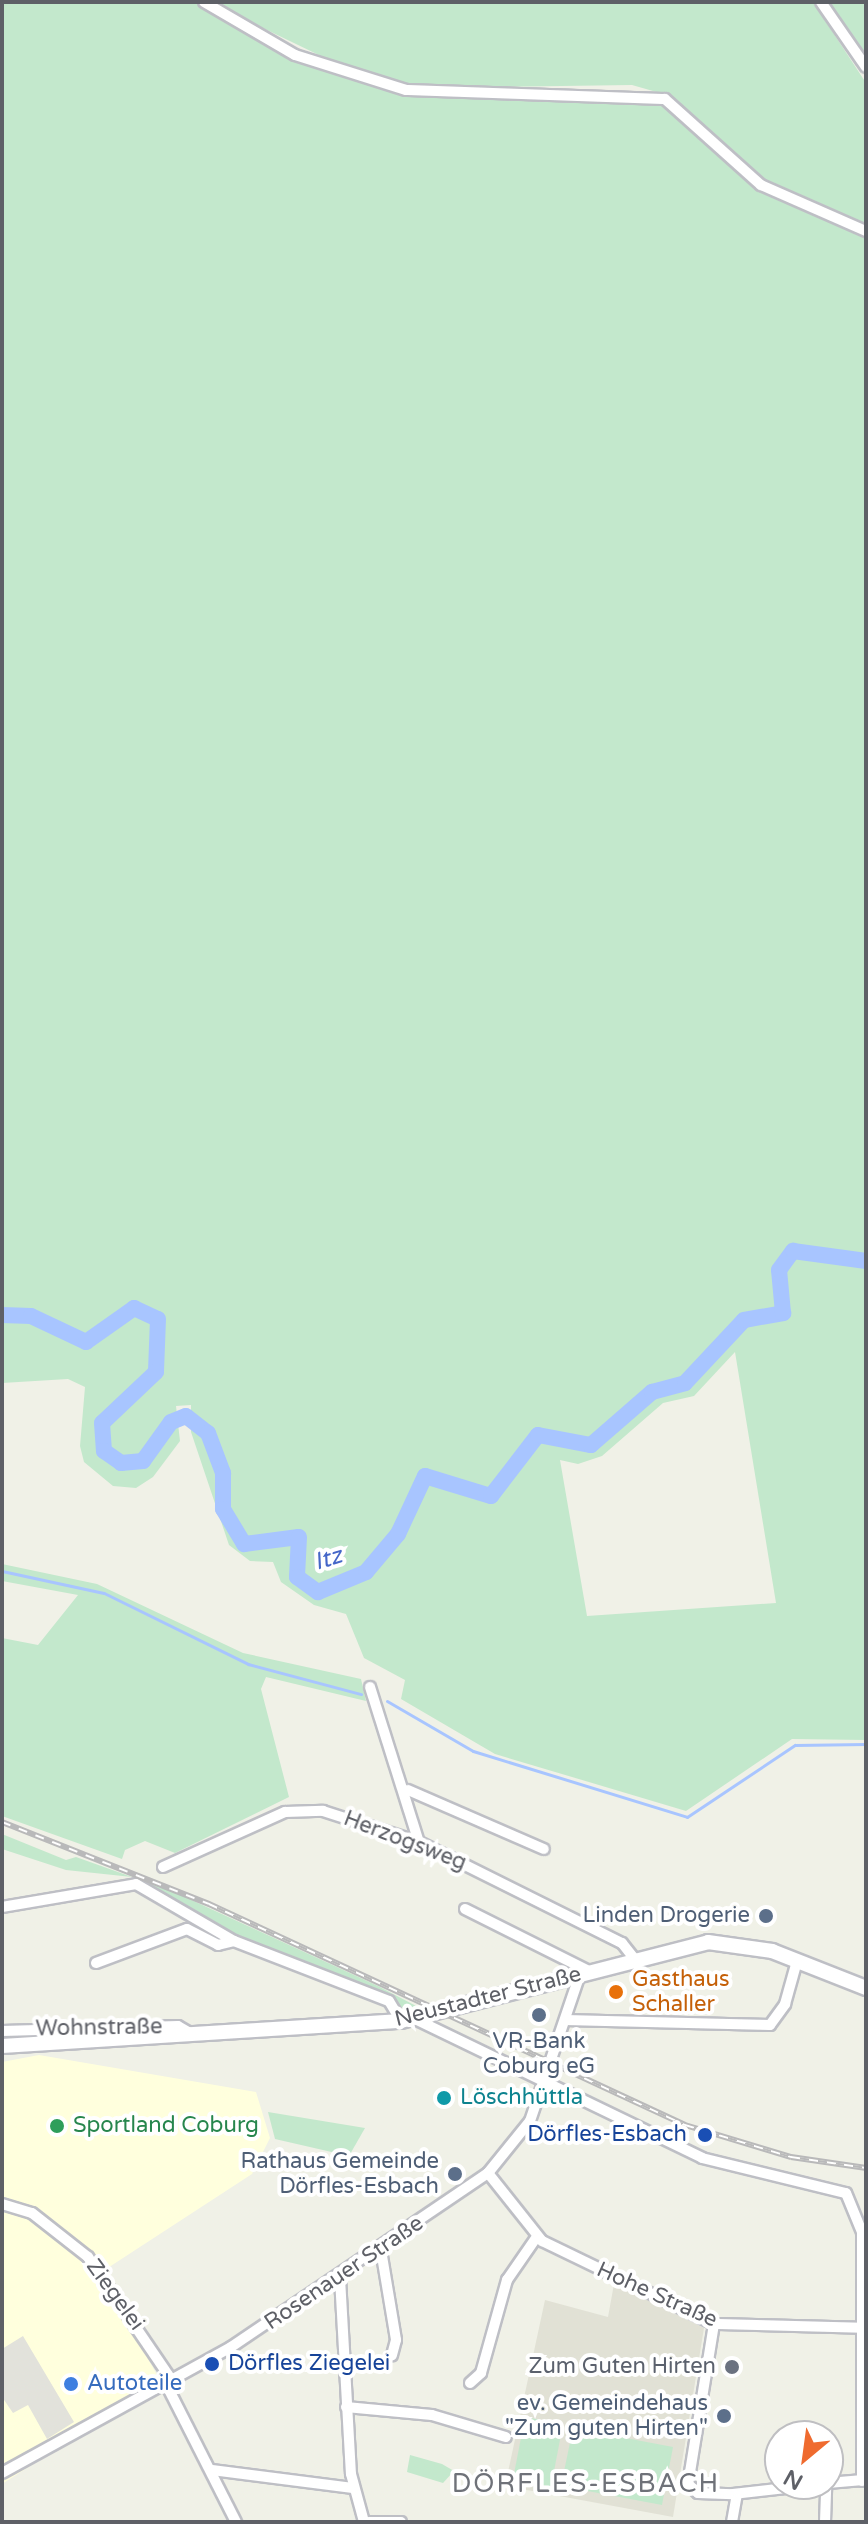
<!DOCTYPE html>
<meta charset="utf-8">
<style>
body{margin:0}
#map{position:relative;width:868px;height:2524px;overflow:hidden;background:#f0f1e7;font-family:"Varela Round",sans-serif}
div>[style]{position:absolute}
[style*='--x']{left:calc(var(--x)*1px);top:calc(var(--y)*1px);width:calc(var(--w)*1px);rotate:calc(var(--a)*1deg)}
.commercial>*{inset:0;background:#ffd}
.industrial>*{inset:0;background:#e2e2db}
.education>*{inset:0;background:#e1e1d5}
.green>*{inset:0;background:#c3e8cc}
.stream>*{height:3px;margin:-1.5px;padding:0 1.5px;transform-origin:1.5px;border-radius:1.5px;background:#a8c5ff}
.river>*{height:16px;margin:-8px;padding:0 8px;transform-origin:8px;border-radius:8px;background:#a8c5ff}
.roads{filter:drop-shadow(2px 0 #bebfc5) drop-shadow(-2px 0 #bebfc5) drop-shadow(0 2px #bebfc5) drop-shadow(0 -2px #bebfc5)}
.minor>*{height:10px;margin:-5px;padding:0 5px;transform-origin:5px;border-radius:5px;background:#fff}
.tertiary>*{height:14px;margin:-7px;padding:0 7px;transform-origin:7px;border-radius:7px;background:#fff}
.rail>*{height:6px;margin-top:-3px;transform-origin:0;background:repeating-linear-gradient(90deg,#fff 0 9px,#b9b9ba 0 18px);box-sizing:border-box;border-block:2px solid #b9b9ba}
.dots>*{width:22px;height:22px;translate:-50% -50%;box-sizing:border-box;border:4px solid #fff;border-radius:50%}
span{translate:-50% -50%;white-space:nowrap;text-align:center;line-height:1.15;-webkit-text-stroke:8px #fff;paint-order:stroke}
.street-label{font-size:22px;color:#5e6067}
.service-label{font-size:22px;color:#4e5e75}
.right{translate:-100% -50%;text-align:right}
.food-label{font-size:22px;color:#c56008}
.left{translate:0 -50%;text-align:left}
.culture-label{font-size:22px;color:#0d838f}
.leisure-label{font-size:22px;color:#27864d}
.transit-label{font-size:22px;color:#164399}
.worship-label{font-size:22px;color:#5b616d}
.shop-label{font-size:22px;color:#366cbe}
.water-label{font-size:24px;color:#4566c8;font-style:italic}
.quarter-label{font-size:26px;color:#6f7279;letter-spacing:2px}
.frame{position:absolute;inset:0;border:4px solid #5e6067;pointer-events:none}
.north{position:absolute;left:764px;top:2420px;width:80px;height:80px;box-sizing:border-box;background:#fff;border:2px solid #bfbfc2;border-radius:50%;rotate:209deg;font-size:22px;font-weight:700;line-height:32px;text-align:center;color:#5e6067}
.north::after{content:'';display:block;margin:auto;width:28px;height:36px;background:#ef6b2f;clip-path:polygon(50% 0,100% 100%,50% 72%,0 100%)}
</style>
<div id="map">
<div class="commercial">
<i style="clip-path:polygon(39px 2055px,256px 2092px,270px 2138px,252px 2174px,100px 2273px,161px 2382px,2px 2484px,2px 2062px)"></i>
</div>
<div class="industrial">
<i style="clip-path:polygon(23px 2336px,74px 2422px,47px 2439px,28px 2405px,13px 2413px,2px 2397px,2px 2349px)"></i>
</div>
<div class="education">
<i style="clip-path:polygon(614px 2284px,704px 2328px,673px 2517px,505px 2486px,545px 2300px,608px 2317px)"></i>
</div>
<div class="green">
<i style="clip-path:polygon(evenodd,2px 2px,200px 2px,272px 48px,350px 80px,424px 97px,631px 94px,663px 103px,754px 185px,792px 206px,838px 218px,866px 238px,866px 1740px,792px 1739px,686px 1811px,495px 1754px,401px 1699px,405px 1680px,364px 1658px,346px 1614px,314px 1605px,281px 1582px,273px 1562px,250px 1561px,229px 1545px,191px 1432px,191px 1405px,176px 1406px,180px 1441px,153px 1477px,136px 1488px,113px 1486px,84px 1462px,80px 1446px,85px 1387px,68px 1379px,2px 1383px,2px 2px,735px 1352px,776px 1603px,587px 1616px,560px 1460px,578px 1464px,602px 1456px,663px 1403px,694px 1396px,735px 1352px)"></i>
<i style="clip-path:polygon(209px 2px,813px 2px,866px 83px,866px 227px,759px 178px,667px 95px,632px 85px,425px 88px,352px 71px)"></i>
<i style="clip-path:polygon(826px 2px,866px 2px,866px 61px)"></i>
<i style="clip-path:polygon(2px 1564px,97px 1584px,243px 1653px,361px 1679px,366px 1701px,266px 1677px,261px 1689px,289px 1797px,175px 1853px,145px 1841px,125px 1850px,122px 1859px,2px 1816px,2px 1638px,38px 1645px,78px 1595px,2px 1581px)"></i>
<i style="clip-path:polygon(2px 1834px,66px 1860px,76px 1857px,132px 1877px,66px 1870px,2px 1849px)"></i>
<i style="clip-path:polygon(146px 1879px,378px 1986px,418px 2007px,406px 2009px,237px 1939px,140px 1884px)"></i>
<i style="clip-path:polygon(268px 2112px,365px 2128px,349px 2156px,275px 2139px)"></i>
<i style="clip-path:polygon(525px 2417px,563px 2424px,551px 2487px,513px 2479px)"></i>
<i style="clip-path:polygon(573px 2428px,673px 2447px,662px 2505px,561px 2486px)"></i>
<i style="clip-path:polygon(410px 2455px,442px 2464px,454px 2471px,443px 2483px,407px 2472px)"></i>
</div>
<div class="stream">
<i style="--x:2;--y:1571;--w:104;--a:12.2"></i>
<i style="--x:104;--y:1593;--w:161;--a:26.2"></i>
<i style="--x:248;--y:1664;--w:117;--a:14.9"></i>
<i style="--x:387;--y:1701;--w:99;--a:30.2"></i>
<i style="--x:473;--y:1751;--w:224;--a:17.1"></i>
<i style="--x:687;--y:1817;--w:130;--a:-33.7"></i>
<i style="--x:795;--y:1745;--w:71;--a:-0.8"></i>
</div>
<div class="river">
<i style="--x:2;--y:1315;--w:29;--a:2"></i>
<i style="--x:31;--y:1316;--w:61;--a:25.3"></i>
<i style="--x:86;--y:1342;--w:59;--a:-35.3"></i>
<i style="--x:134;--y:1308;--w:26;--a:25"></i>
<i style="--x:158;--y:1319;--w:53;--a:92.2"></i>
<i style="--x:156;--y:1372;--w:74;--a:136.6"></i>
<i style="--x:102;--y:1423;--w:28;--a:86"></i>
<i style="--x:104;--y:1451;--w:21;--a:35"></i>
<i style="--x:121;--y:1463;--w:22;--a:-5"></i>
<i style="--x:143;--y:1461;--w:48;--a:-54.3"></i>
<i style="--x:171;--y:1422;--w:16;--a:-22"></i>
<i style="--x:186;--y:1416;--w:28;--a:38"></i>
<i style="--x:208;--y:1433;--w:43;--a:69.4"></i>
<i style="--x:223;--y:1473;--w:36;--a:90"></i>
<i style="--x:223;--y:1509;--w:41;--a:59"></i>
<i style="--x:244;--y:1544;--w:55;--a:-7.3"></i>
<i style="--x:299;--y:1537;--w:40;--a:92.9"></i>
<i style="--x:297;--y:1577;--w:26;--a:36"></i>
<i style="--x:318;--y:1592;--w:52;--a:-22.6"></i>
<i style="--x:366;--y:1572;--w:50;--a:-49.9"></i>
<i style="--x:398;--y:1534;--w:64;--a:-65"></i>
<i style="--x:425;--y:1476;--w:69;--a:16.9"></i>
<i style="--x:491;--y:1496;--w:77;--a:-52.4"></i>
<i style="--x:538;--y:1435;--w:54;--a:10.7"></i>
<i style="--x:591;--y:1445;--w:81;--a:-41"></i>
<i style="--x:652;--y:1392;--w:34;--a:-15"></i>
<i style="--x:685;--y:1383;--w:86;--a:-46.9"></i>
<i style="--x:744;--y:1320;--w:40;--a:-10"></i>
<i style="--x:783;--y:1313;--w:43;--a:-95.3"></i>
<i style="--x:779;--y:1270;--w:24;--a:-54"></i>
<i style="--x:793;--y:1251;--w:74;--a:7.8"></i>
</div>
<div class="roads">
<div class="minor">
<i style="--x:204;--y:2;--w:105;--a:30.2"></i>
<i style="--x:295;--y:55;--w:116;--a:17.5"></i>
<i style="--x:406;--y:90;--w:259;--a:2"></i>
<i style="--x:665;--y:99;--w:129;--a:41.9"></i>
<i style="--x:761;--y:185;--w:115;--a:23.7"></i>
<i style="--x:821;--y:2;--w:79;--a:55.3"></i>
<i style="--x:370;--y:1687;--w:163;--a:72.5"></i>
<i style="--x:408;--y:1790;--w:148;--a:23.5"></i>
<i style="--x:163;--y:1867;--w:134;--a:-24.3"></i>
<i style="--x:285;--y:1812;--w:38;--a:-2"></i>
<i style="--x:323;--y:1811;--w:101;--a:17.9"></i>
<i style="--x:419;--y:1842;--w:227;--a:26.5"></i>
<i style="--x:622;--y:1943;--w:18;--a:52"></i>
<i style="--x:2;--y:1907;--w:136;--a:-9.7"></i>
<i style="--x:136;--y:1884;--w:113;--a:30.2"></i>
<i style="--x:234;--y:1941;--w:166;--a:21.2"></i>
<i style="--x:389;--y:2001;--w:23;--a:59"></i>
<i style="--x:465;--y:1909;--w:139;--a:26.6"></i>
<i style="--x:96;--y:1963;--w:97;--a:-20.5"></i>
<i style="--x:187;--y:1929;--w:35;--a:27"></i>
<i style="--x:218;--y:1945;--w:16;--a:-14"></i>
<i style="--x:415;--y:2019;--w:319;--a:25.8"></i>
<i style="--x:702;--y:2158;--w:148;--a:13.7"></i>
<i style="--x:846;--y:2193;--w:42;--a:67.7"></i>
<i style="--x:862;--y:2232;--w:249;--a:90"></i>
<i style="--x:565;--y:2020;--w:205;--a:1.4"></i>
<i style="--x:770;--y:2025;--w:26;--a:-54"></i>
<i style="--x:785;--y:2004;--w:45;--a:-74.4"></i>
<i style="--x:2;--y:2031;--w:176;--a:-1.6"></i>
<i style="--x:178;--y:2026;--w:16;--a:30"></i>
<i style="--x:488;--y:2173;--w:87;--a:51.5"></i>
<i style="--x:542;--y:2241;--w:191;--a:25.8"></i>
<i style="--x:714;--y:2324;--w:152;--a:1.5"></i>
<i style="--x:2;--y:2204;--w:31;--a:17"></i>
<i style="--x:32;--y:2213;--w:71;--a:38.2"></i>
<i style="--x:88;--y:2257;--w:148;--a:55.8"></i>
<i style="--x:381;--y:2250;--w:91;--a:80.5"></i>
<i style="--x:396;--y:2340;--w:16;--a:105"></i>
<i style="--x:340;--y:2278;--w:196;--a:86.8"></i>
<i style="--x:351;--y:2474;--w:50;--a:74.8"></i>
<i style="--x:714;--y:2324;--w:162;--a:99.2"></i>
<i style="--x:688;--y:2484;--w:13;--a:42"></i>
<i style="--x:698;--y:2493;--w:35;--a:2"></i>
<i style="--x:733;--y:2494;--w:89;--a:-6.5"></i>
<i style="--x:165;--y:2382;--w:157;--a:63.1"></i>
<i style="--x:470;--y:2383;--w:15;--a:-42"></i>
<i style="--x:481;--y:2373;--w:97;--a:-74.4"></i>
<i style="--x:507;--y:2280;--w:51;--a:-55.4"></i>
<i style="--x:346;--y:2407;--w:86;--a:5.3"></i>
<i style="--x:432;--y:2415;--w:77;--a:16.6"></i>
<i style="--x:212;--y:2470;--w:142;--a:7.3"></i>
<i style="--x:2;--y:2473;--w:261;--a:-28.8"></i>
<i style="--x:231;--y:2347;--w:310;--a:-34.1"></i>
<i style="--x:488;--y:2173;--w:67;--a:-51.1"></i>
<i style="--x:530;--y:2121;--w:155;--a:-71.2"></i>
<i style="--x:828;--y:2483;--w:38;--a:-5"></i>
<i style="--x:369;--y:2522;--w:32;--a:0"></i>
<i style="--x:732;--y:2522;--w:28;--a:-80"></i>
<i style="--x:825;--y:2522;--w:38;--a:-88"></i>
</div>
<div class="tertiary">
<i style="--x:2;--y:2046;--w:400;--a:-3.6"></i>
<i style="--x:401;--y:2021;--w:317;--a:-14.4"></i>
<i style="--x:708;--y:1942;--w:65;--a:8"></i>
<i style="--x:772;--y:1951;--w:101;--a:21.5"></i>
</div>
</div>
<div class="rail">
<i style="--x:2;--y:1822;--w:223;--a:21.6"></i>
<i style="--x:209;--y:1904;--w:525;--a:24.9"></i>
<i style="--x:685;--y:2125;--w:111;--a:16.8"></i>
<i style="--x:791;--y:2157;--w:76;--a:8.3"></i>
</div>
<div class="dots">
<i style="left:766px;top:1916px;background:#5c6f8a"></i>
<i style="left:616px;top:1992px;background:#e8710a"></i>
<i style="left:539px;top:2015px;background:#5c6f8a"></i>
<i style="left:444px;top:2098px;background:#0f9aa8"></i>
<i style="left:57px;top:2126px;background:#2e9e5b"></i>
<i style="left:705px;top:2135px;background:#1a4fb4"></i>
<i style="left:455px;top:2174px;background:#5c6f8a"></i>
<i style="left:212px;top:2364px;background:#1a4fb4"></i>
<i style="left:732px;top:2367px;background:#6b7280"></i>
<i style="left:71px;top:2384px;background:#3f7fe0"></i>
<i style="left:724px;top:2416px;background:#5c6f8a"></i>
</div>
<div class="street-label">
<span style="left:405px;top:1841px;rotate:21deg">Herzogsweg</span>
<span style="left:488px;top:1997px;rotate:-14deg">Neustadter Straße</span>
<span style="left:99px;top:2028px;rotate:-1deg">Wohnstraße</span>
<span style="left:344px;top:2273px;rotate:-34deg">Rosenauer Straße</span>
<span style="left:115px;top:2295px;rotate:54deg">Ziegelei</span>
<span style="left:657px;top:2295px;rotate:24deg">Hohe Straße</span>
</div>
<div class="service-label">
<span class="right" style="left:750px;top:1916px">Linden Drogerie</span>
<span style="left:539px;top:2054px">VR-Bank<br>Coburg eG</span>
<span class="right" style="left:439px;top:2174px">Rathaus Gemeinde<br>Dörfles-Esbach</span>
<span class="right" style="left:708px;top:2416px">ev. Gemeindehaus<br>"Zum guten Hirten"</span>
</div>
<div class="food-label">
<span class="left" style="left:632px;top:1992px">Gasthaus<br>Schaller</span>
</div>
<div class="culture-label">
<span class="left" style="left:460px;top:2098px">Löschhüttla</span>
</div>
<div class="leisure-label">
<span class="left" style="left:73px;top:2126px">Sportland Coburg</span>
</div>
<div class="transit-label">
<span class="right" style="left:687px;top:2135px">Dörfles-Esbach</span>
<span class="left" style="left:228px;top:2364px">Dörfles Ziegelei</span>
</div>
<div class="worship-label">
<span class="right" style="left:716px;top:2367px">Zum Guten Hirten</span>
</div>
<div class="shop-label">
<span class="left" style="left:87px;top:2384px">Autoteile</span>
</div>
<div class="water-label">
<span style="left:328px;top:1559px;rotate:-17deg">Itz</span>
</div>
<div class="quarter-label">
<span style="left:586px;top:2484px">DÖRFLES-ESBACH</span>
</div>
<div class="frame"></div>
<div class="north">N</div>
</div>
